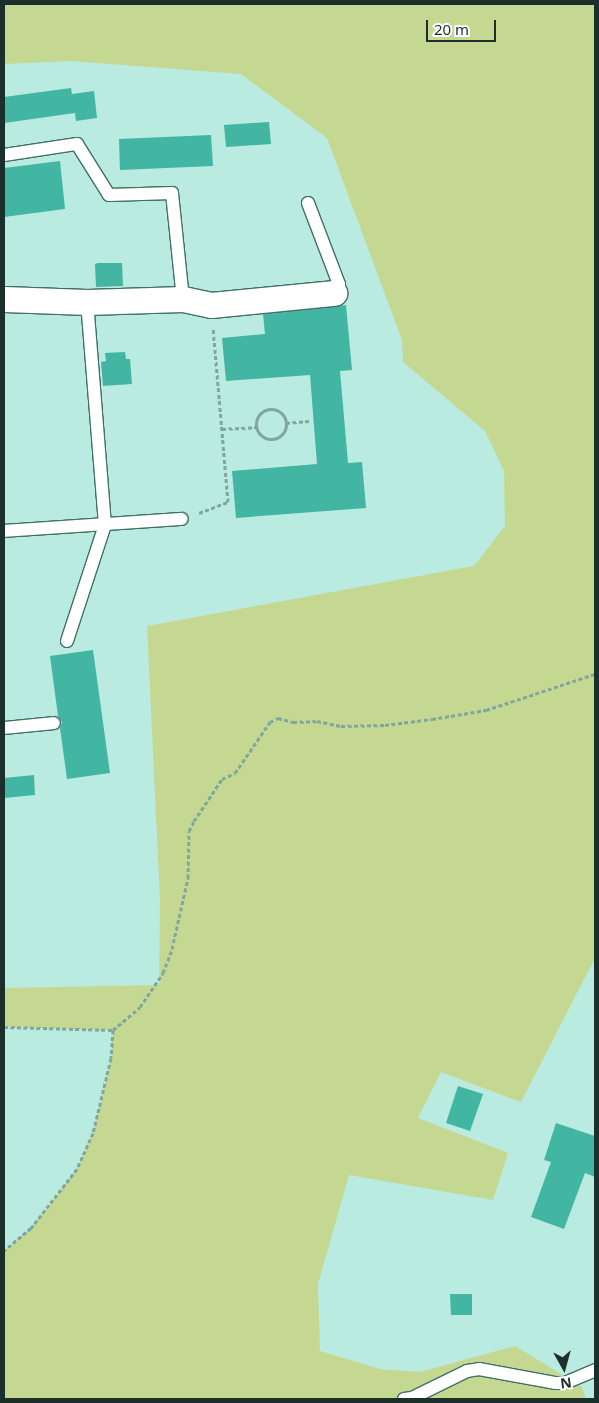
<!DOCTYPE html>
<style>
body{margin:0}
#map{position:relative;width:599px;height:1403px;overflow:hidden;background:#b9ebe1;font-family:"Noto Sans",sans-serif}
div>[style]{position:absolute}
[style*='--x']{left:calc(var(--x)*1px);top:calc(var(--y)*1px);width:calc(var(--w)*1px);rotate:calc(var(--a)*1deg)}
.green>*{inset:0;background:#c5d891}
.building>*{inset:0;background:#42b5a3}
.path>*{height:3px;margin-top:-1.5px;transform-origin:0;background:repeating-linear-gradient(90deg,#7fa69f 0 4px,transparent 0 6.5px)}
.path>.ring{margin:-1.5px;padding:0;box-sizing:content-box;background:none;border:3px solid #7fa69f;border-radius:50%}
.roads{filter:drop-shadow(1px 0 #406f66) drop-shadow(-1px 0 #406f66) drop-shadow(0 1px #406f66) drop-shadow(0 -1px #406f66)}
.lane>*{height:12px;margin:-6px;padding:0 6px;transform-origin:6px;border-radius:6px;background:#fff}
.street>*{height:25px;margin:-12.5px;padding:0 12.5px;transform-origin:12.5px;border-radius:12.5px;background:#fff}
span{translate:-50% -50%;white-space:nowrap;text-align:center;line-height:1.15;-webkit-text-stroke:4px #fff;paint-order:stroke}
.frame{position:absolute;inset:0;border:5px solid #1b2f2b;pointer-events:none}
.north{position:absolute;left:539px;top:1343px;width:50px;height:50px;-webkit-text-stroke:4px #fff;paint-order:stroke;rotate:173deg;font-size:14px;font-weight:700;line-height:20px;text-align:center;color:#1b2f2b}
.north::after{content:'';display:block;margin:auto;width:18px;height:22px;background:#1b2f2b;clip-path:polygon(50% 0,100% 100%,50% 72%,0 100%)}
.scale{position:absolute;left:426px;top:20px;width:70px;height:22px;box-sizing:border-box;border:2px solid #1b2f2b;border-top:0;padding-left:6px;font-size:15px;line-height:18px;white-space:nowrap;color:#1b2f2b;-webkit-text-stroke:4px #fff;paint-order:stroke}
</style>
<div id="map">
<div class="green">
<i style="clip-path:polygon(4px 4px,595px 4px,595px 958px,521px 1102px,441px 1072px,418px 1118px,508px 1153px,493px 1200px,349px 1175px,318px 1284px,320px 1351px,380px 1369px,420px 1372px,515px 1346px,582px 1387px,586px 1399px,4px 1399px,4px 1251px,31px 1228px,77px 1169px,93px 1132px,111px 1058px,113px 1030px,4px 1027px,4px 988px,159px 985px,160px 901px,147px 626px,474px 566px,505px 526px,504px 471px,485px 431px,403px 362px,402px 340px,327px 138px,241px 74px,71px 61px,4px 64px)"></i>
</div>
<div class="building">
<i style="clip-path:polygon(71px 88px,72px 94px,94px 91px,97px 118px,76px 121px,75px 113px,4px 123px,4px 97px)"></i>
<i style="clip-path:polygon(269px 122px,271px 144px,226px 147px,224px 125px)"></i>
<i style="clip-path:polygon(211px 135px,213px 166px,120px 170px,119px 139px)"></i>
<i style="clip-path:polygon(60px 161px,65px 209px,4px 217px,4px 168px)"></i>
<i style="clip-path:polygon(98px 263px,122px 263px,123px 286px,96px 287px,95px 264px)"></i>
<i style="clip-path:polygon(346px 305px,352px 370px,340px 371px,348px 463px,362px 462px,366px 508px,236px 518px,232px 471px,317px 464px,310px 375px,226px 381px,222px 338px,265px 334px,263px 314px)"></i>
<i style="clip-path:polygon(125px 352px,126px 359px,130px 359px,132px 384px,103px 386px,101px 362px,106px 361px,105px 353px)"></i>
<i style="clip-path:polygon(93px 650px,110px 773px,67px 779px,60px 728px,62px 722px,58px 716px,50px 656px)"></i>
<i style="clip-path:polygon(34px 775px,35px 795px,4px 798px,4px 778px)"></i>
<i style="clip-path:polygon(458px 1086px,483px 1094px,470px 1131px,446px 1123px)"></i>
<i style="clip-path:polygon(556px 1123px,595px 1136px,595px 1177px,585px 1173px,564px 1229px,531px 1217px,551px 1162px,544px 1160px)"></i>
<i style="clip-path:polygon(450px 1294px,472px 1294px,472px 1315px,451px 1315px)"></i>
</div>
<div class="path">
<i class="ring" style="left:256px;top:409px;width:27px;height:27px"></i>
<i style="--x:286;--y:423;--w:23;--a:-5"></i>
<i style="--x:222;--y:429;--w:34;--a:-3"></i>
<i style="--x:199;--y:513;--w:31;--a:-21"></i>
<i style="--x:228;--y:502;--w:175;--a:-94.9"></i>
<i style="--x:4;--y:1027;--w:109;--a:1.6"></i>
<i style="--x:113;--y:1030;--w:28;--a:94"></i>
<i style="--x:111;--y:1058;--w:77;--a:103.5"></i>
<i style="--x:93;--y:1133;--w:39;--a:114"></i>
<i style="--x:77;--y:1169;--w:75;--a:127.9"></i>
<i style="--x:31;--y:1228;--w:35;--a:140"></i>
<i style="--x:113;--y:1030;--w:35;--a:-40"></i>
<i style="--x:140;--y:1007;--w:41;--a:-55.9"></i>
<i style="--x:163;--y:973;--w:26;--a:-69"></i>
<i style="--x:172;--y:949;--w:73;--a:-77.3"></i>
<i style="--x:188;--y:878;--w:47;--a:-88.8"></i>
<i style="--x:189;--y:831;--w:11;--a:-63"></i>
<i style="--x:194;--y:821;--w:50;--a:-56.3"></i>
<i style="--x:222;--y:779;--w:14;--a:-25"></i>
<i style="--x:235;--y:773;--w:62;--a:-55.5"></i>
<i style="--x:270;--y:722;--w:9;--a:-27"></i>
<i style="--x:278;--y:718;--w:16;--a:15"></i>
<i style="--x:293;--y:722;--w:24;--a:-2"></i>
<i style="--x:317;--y:721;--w:25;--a:12"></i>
<i style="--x:341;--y:726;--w:44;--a:-1.3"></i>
<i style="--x:385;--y:725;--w:47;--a:-7.3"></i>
<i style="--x:432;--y:719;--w:55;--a:-9.5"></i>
<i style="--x:486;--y:710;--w:115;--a:-18.3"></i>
</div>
<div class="roads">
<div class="lane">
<i style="--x:4;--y:155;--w:74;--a:-8.6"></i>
<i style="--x:77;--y:144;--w:60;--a:57.9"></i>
<i style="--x:109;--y:195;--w:63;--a:-1.8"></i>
<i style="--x:172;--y:193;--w:107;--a:84.1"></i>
<i style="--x:308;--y:203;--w:87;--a:69.1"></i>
<i style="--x:339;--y:284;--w:4;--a:90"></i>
<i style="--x:339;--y:288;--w:7;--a:135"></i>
<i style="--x:4;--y:531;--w:178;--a:-3.9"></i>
<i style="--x:67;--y:641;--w:122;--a:-71.9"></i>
<i style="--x:105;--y:525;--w:224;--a:-94.6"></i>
<i style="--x:4;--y:728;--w:50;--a:-5.7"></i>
<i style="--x:404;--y:1399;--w:8;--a:-7"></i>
<i style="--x:412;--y:1398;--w:61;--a:-26.1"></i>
<i style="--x:467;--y:1371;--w:12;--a:-9"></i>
<i style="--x:479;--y:1369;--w:77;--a:10.4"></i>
<i style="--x:555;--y:1383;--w:10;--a:0"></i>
<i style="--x:565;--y:1383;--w:33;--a:-23"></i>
</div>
<div class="street">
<i style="--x:4;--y:299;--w:83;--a:2.1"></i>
<i style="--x:87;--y:302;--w:96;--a:-1.8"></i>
<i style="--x:183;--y:299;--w:29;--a:12"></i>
<i style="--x:211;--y:305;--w:124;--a:-5.6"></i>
</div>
</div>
<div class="frame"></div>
<div class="north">N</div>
<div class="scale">20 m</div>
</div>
